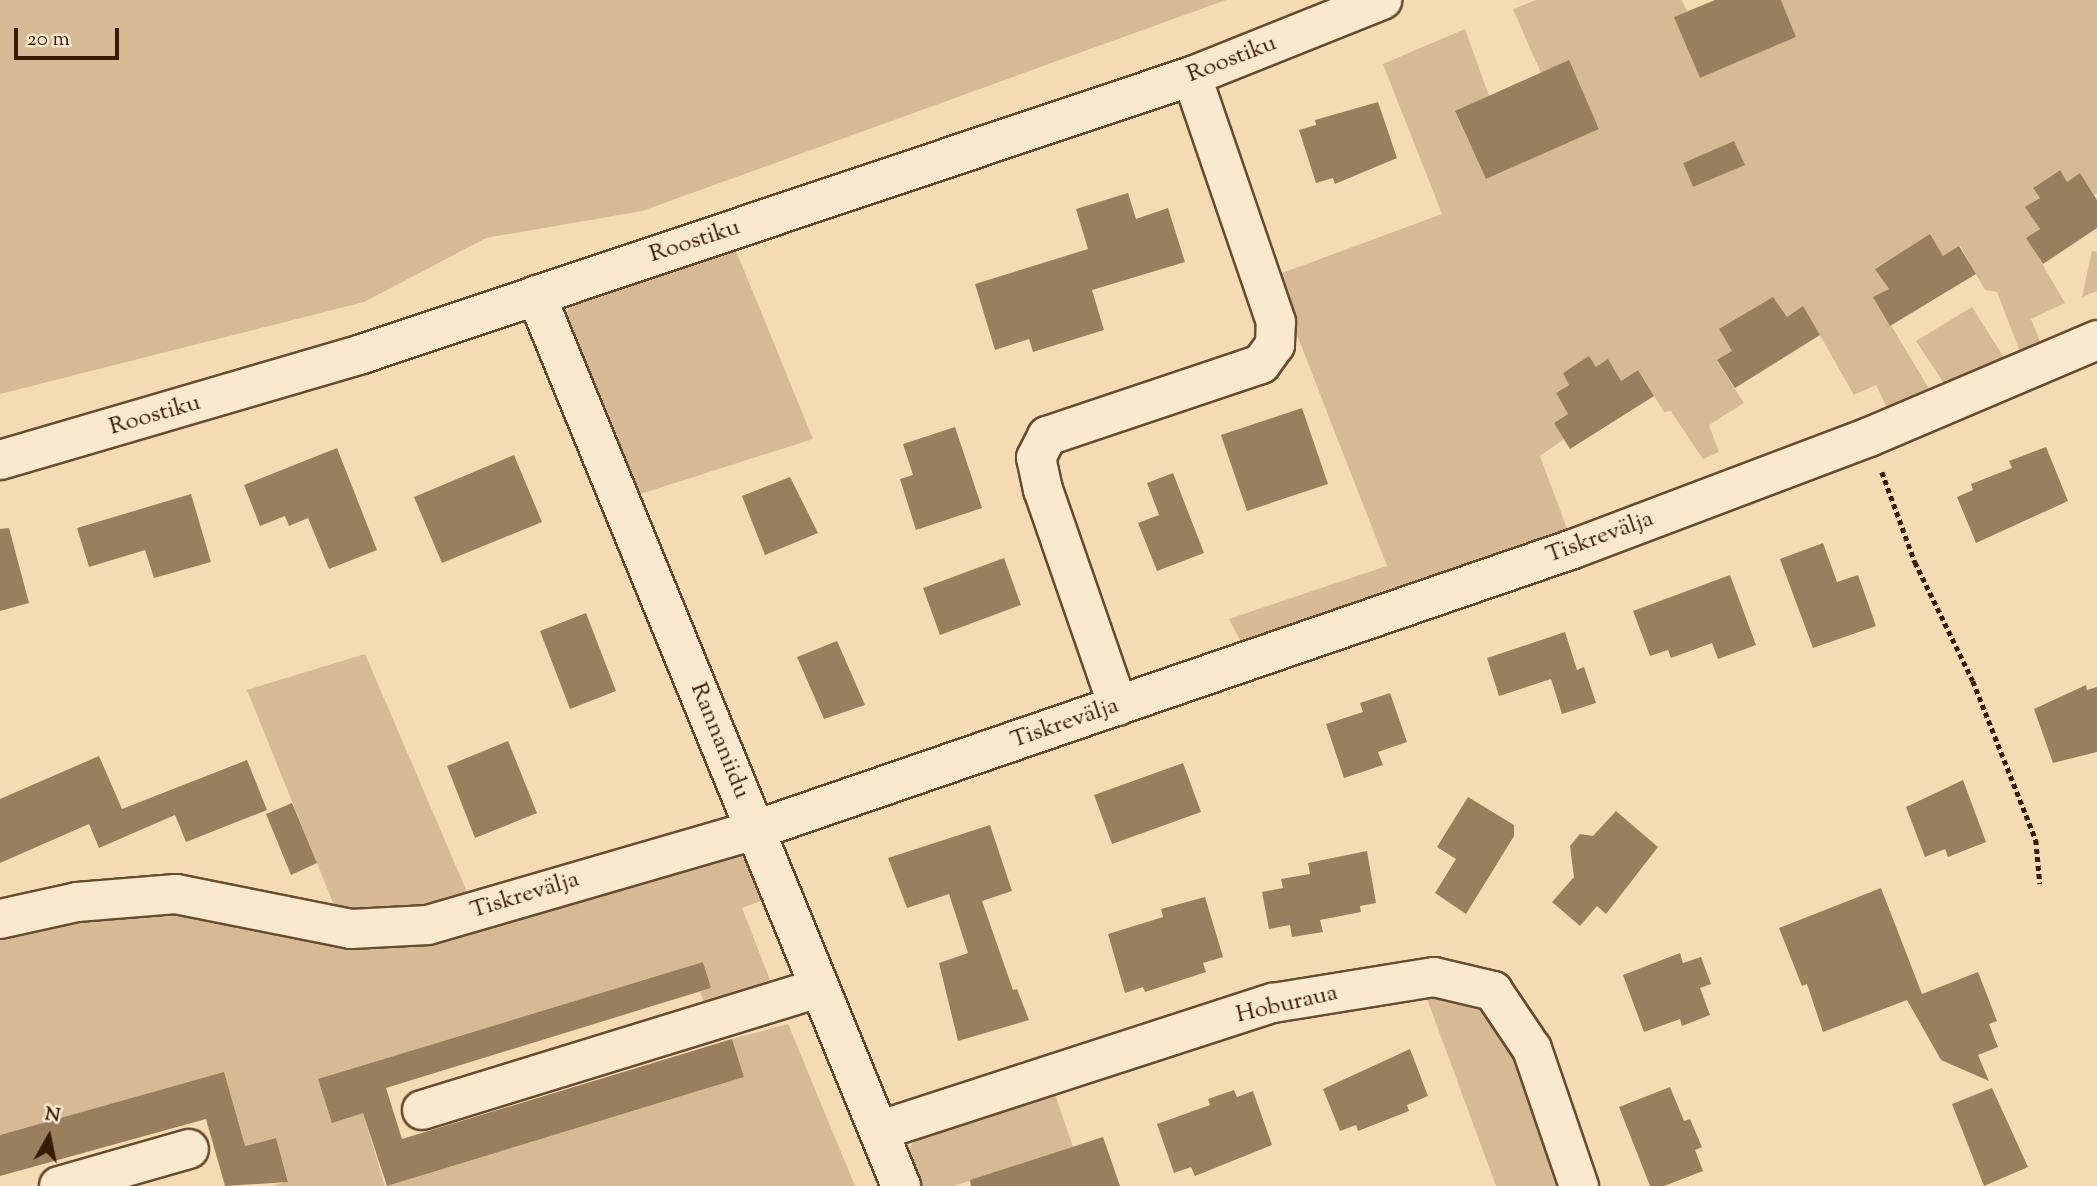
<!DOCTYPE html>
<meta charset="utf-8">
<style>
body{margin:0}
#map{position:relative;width:2097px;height:1186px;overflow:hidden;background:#f5dbb3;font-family:"Sorts Mill Goudy",serif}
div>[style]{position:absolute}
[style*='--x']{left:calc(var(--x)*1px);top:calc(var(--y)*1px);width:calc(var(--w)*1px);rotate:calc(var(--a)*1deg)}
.green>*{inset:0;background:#d5ba95}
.building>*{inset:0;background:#9a7f5f}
.path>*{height:4.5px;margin-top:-2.25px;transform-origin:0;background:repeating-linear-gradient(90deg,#381b03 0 5px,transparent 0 8.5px)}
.roads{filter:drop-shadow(2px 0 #674b2f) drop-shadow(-2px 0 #674b2f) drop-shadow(0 2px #674b2f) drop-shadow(0 -2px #674b2f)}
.minor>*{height:38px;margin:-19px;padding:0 19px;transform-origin:19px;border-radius:19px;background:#f8e8ce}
span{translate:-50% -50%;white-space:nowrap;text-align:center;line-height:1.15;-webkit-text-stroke:7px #f8e8ce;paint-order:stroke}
.street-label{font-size:24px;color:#381b03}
.north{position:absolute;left:14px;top:1102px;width:70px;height:70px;-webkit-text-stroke:5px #f8e8ce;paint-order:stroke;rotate:9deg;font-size:19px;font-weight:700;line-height:28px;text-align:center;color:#381b03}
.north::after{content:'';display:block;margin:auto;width:24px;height:32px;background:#381b03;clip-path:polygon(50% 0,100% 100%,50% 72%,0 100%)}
.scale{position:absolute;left:14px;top:28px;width:105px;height:32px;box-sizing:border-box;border:4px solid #381b03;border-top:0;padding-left:9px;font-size:21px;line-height:24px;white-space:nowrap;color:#381b03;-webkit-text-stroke:5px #f8e8ce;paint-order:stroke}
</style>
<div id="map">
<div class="green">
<i style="clip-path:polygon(0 0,1226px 0,642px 211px,486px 238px,364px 302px,0 394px)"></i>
<i style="clip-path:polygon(evenodd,1536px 0,1682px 0,1687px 11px,1675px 17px,1700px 78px,1796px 37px,1781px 0,2097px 0,2097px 193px,2094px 195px,2080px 173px,2067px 182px,2059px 170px,2034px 187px,2040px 198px,2026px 207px,2040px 229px,2027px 238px,2065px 303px,2031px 319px,2041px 344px,2020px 352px,1997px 292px,1985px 290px,1960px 246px,1943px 256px,1929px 235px,1876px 268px,1889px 289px,1874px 297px,1931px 392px,1887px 408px,1876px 385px,1854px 395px,1803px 306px,1787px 317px,1719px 329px,1732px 351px,1717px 361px,1744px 403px,1709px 425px,1719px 452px,1703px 459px,1671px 411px,1664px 412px,1638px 370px,1621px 381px,1608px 360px,1596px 367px,1589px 357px,1563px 373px,1569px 385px,1556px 393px,1568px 414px,1554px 423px,1564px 439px,1540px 456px,1569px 534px,1241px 642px,1229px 619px,1387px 566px,1274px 276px,1442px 214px,1383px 64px,1465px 29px,1489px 96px,1455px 112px,1486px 179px,1599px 129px,1569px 61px,1541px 73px,1513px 9px,1536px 0,1734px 141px,1744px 165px,1693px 187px,1683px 163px,1734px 141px)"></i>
<i style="clip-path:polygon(732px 241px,813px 439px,631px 497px,568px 336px,566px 313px,576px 295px)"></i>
<i style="clip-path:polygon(2092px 251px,2097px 252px,2097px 291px,2082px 297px)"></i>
<i style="clip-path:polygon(1972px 307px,2005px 359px,1945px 385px,1916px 341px)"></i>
<i style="clip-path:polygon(365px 654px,470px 899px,420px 913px,338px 915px,247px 690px)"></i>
<i style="clip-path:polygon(741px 855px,754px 860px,769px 898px,742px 908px,770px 980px,742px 989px,745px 999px,707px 1011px,700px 992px,711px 988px,703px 962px,319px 1079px,363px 1113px,385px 1186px,272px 1186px,288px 1181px,276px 1138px,244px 1146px,223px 1073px,0 1135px,0 931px,136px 906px,294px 931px,672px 861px)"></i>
<i style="clip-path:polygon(1423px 988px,1461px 990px,1516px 1037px,1568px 1186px,1496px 1186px)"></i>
<i style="clip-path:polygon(788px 1024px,855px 1186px,387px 1186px,744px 1077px,732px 1039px)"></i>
<i style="clip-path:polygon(1053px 1088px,1073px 1147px,954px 1186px,915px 1186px,905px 1160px,918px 1132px)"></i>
</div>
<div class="building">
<i style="clip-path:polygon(1715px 0,1781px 0,1796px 37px,1700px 78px,1674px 17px)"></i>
<i style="clip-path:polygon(1569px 60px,1599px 129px,1486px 179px,1455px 111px)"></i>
<i style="clip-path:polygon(1378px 102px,1397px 158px,1335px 184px,1333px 178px,1316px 183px,1299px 130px,1316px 125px,1315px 120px)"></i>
<i style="clip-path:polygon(1734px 141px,1745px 165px,1693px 187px,1683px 163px)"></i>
<i style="clip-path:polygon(2060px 170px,2067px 182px,2080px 173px,2097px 200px,2097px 228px,2043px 264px,2026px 238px,2040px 229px,2025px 207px,2040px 198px,2033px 188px)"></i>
<i style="clip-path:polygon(1128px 193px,1136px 219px,1168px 208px,1185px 262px,1092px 290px,1104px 330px,1033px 352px,1029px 339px,995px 350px,975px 284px,1088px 249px,1076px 209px)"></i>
<i style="clip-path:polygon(1930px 234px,1943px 256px,1959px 246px,1976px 274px,1890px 326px,1873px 297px,1889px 289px,1875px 269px)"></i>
<i style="clip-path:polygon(1773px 297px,1787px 317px,1803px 306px,1820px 335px,1735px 388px,1717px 360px,1732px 351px,1719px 329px)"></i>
<i style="clip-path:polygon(1589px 356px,1596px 367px,1608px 359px,1621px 381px,1638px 370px,1654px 396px,1570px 449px,1554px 423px,1568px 414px,1556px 393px,1569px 385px,1563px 373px)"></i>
<i style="clip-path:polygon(1302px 408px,1328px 484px,1247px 511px,1221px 435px)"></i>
<i style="clip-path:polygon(955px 427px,982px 508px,916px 530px,900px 479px,913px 475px,903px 444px)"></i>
<i style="clip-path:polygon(2046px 447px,2068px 501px,1976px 543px,1957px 497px,1973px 490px,1971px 484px,2012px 468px,2009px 461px)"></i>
<i style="clip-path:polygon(337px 448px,377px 550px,329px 569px,308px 518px,289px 526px,285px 516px,260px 526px,244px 485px)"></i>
<i style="clip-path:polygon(514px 455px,542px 522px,442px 563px,414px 497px)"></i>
<i style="clip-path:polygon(1173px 473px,1204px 553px,1157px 571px,1138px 523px,1159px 515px,1147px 483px)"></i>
<i style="clip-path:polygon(790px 477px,818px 533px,765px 555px,742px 496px)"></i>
<i style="clip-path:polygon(191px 494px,211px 562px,154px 578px,145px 550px,89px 567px,77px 528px)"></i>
<i style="clip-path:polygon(9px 528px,29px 603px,0 611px,0 529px)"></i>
<i style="clip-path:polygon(1823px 543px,1837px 582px,1858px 575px,1876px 626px,1813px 648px,1780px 559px)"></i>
<i style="clip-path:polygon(1004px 558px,1021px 605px,940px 635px,923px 588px)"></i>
<i style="clip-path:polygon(1730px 575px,1756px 645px,1718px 659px,1712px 643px,1671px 658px,1668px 650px,1650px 656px,1633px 611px)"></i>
<i style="clip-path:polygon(586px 613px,616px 691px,570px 709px,540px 631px)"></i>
<i style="clip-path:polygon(1565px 632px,1577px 670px,1584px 667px,1596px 703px,1562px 714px,1551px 679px,1499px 696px,1487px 658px)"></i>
<i style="clip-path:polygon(837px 641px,865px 705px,824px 719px,797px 657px)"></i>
<i style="clip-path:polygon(2086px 685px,2087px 690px,2097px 687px,2097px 752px,2053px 763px,2034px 709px)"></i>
<i style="clip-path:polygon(1390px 693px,1407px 742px,1378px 752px,1383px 765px,1344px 778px,1326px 724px,1363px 712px,1360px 703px)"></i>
<i style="clip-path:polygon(508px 741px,537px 813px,475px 838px,447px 766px)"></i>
<i style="clip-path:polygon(99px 756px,122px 809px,247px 760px,267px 810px,186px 842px,175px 815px,99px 848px,89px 824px,0 863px,0 799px)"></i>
<i style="clip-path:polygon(1183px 763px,1201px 812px,1112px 844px,1094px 795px)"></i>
<i style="clip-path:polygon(1963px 780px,1986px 842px,1948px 857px,1945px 849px,1925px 857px,1906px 807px)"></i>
<i style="clip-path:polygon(1468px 797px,1514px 825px,1514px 836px,1466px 914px,1435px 893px,1456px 859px,1437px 847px)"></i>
<i style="clip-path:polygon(292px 803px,317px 863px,291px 875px,266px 814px)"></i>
<i style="clip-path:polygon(1616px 811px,1658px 847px,1606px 914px,1597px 906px,1580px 926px,1552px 902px,1574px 877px,1570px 846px,1580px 834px,1593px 836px)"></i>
<i style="clip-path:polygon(990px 825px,1012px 891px,982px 901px,1013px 990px,1017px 989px,1029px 1020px,958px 1041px,939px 963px,968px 953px,949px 894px,907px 908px,888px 858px)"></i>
<i style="clip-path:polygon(1367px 851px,1376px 903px,1360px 906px,1361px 912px,1320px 920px,1323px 932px,1292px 937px,1290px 925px,1269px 929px,1262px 892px,1283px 888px,1281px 879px,1310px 874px,1308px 863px)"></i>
<i style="clip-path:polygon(1881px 888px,1922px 994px,1978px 972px,1997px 1021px,1989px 1024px,1998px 1047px,1978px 1055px,1989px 1081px,1941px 1060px,1907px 1000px,1823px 1032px,1807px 984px,1802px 986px,1779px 928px)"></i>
<i style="clip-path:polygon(1205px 897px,1223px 957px,1203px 963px,1206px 972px,1145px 992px,1143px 987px,1125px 993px,1108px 934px,1163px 917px,1161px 909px)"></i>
<i style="clip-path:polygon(1680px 953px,1683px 963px,1701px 957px,1711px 984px,1700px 988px,1710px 1015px,1682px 1026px,1680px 1019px,1644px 1032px,1623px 975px)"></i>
<i style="clip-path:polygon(703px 962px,711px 988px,386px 1088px,402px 1139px,732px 1039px,744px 1077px,387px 1186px,363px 1113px,332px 1123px,318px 1079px)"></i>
<i style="clip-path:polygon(1410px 1049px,1428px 1096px,1407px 1105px,1409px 1111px,1358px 1131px,1356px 1125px,1340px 1131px,1323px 1089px)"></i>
<i style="clip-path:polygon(224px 1072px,245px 1146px,276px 1138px,288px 1182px,225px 1186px,206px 1119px,0 1176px,0 1135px)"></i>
<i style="clip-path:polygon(1670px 1087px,1684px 1121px,1690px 1119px,1702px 1147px,1695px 1150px,1703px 1171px,1664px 1186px,1650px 1186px,1619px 1107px)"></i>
<i style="clip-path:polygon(1992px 1088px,2028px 1167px,1984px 1186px,1952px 1104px)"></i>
<i style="clip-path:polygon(1234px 1090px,1237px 1097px,1253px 1091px,1272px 1145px,1195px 1176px,1191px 1167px,1174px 1173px,1157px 1124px,1210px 1105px,1208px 1099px)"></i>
<i style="clip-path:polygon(1103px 1137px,1120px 1186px,971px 1186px,970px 1180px)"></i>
</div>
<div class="path">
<i style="--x:1882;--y:472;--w:96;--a:69.9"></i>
<i style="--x:1915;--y:562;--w:132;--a:64"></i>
<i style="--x:1973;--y:681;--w:171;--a:68.4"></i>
<i style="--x:2036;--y:840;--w:44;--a:84.8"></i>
</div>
<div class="roads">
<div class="minor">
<i style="--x:536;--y:295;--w:963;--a:67.72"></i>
<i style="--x:0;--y:460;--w:377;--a:-16.3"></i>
<i style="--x:362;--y:354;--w:875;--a:-18.52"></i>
<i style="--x:1192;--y:76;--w:205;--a:-21.8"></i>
<i style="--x:1118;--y:706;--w:229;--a:-109.1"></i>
<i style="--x:1043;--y:490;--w:33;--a:-102"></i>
<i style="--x:1036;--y:458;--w:25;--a:-63"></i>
<i style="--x:1047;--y:436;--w:226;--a:-18.6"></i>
<i style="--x:1261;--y:364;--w:24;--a:-54"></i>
<i style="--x:1275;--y:345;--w:23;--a:-88"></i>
<i style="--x:1276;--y:322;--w:260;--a:-108.9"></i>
<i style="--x:0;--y:919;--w:79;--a:-12.4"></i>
<i style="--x:77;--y:902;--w:99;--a:-4.6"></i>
<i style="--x:176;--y:894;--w:178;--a:11.3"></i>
<i style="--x:351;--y:929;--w:77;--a:-3"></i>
<i style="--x:428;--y:925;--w:341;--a:-16.2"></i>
<i style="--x:755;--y:830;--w:865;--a:-18.96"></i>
<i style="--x:1573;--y:549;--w:316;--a:-20.7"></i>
<i style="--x:1869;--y:437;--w:248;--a:-23"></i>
<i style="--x:422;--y:1110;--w:415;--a:-17.1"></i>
<i style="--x:881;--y:1130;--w:412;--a:-18"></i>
<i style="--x:1273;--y:1003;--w:163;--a:-9.2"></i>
<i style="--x:1434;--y:977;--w:61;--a:13.3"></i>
<i style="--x:1493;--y:991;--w:70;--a:56.1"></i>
<i style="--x:1532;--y:1049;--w:145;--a:71.1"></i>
<i style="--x:59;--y:1186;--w:135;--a:-15.9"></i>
</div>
</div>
<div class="street-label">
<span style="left:1232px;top:60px;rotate:-21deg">Roostiku</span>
<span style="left:695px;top:242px;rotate:-18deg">Roostiku</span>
<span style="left:155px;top:416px;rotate:-16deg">Roostiku</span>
<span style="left:1600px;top:538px;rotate:-20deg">Tiskrevälja</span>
<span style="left:1065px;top:724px;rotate:-19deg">Tiskrevälja</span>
<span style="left:719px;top:741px;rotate:68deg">Rannaniidu</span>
<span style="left:525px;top:896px;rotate:-17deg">Tiskrevälja</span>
<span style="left:1287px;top:1005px;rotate:-13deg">Hoburaua</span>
</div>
<div class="north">N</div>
<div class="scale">20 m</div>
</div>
